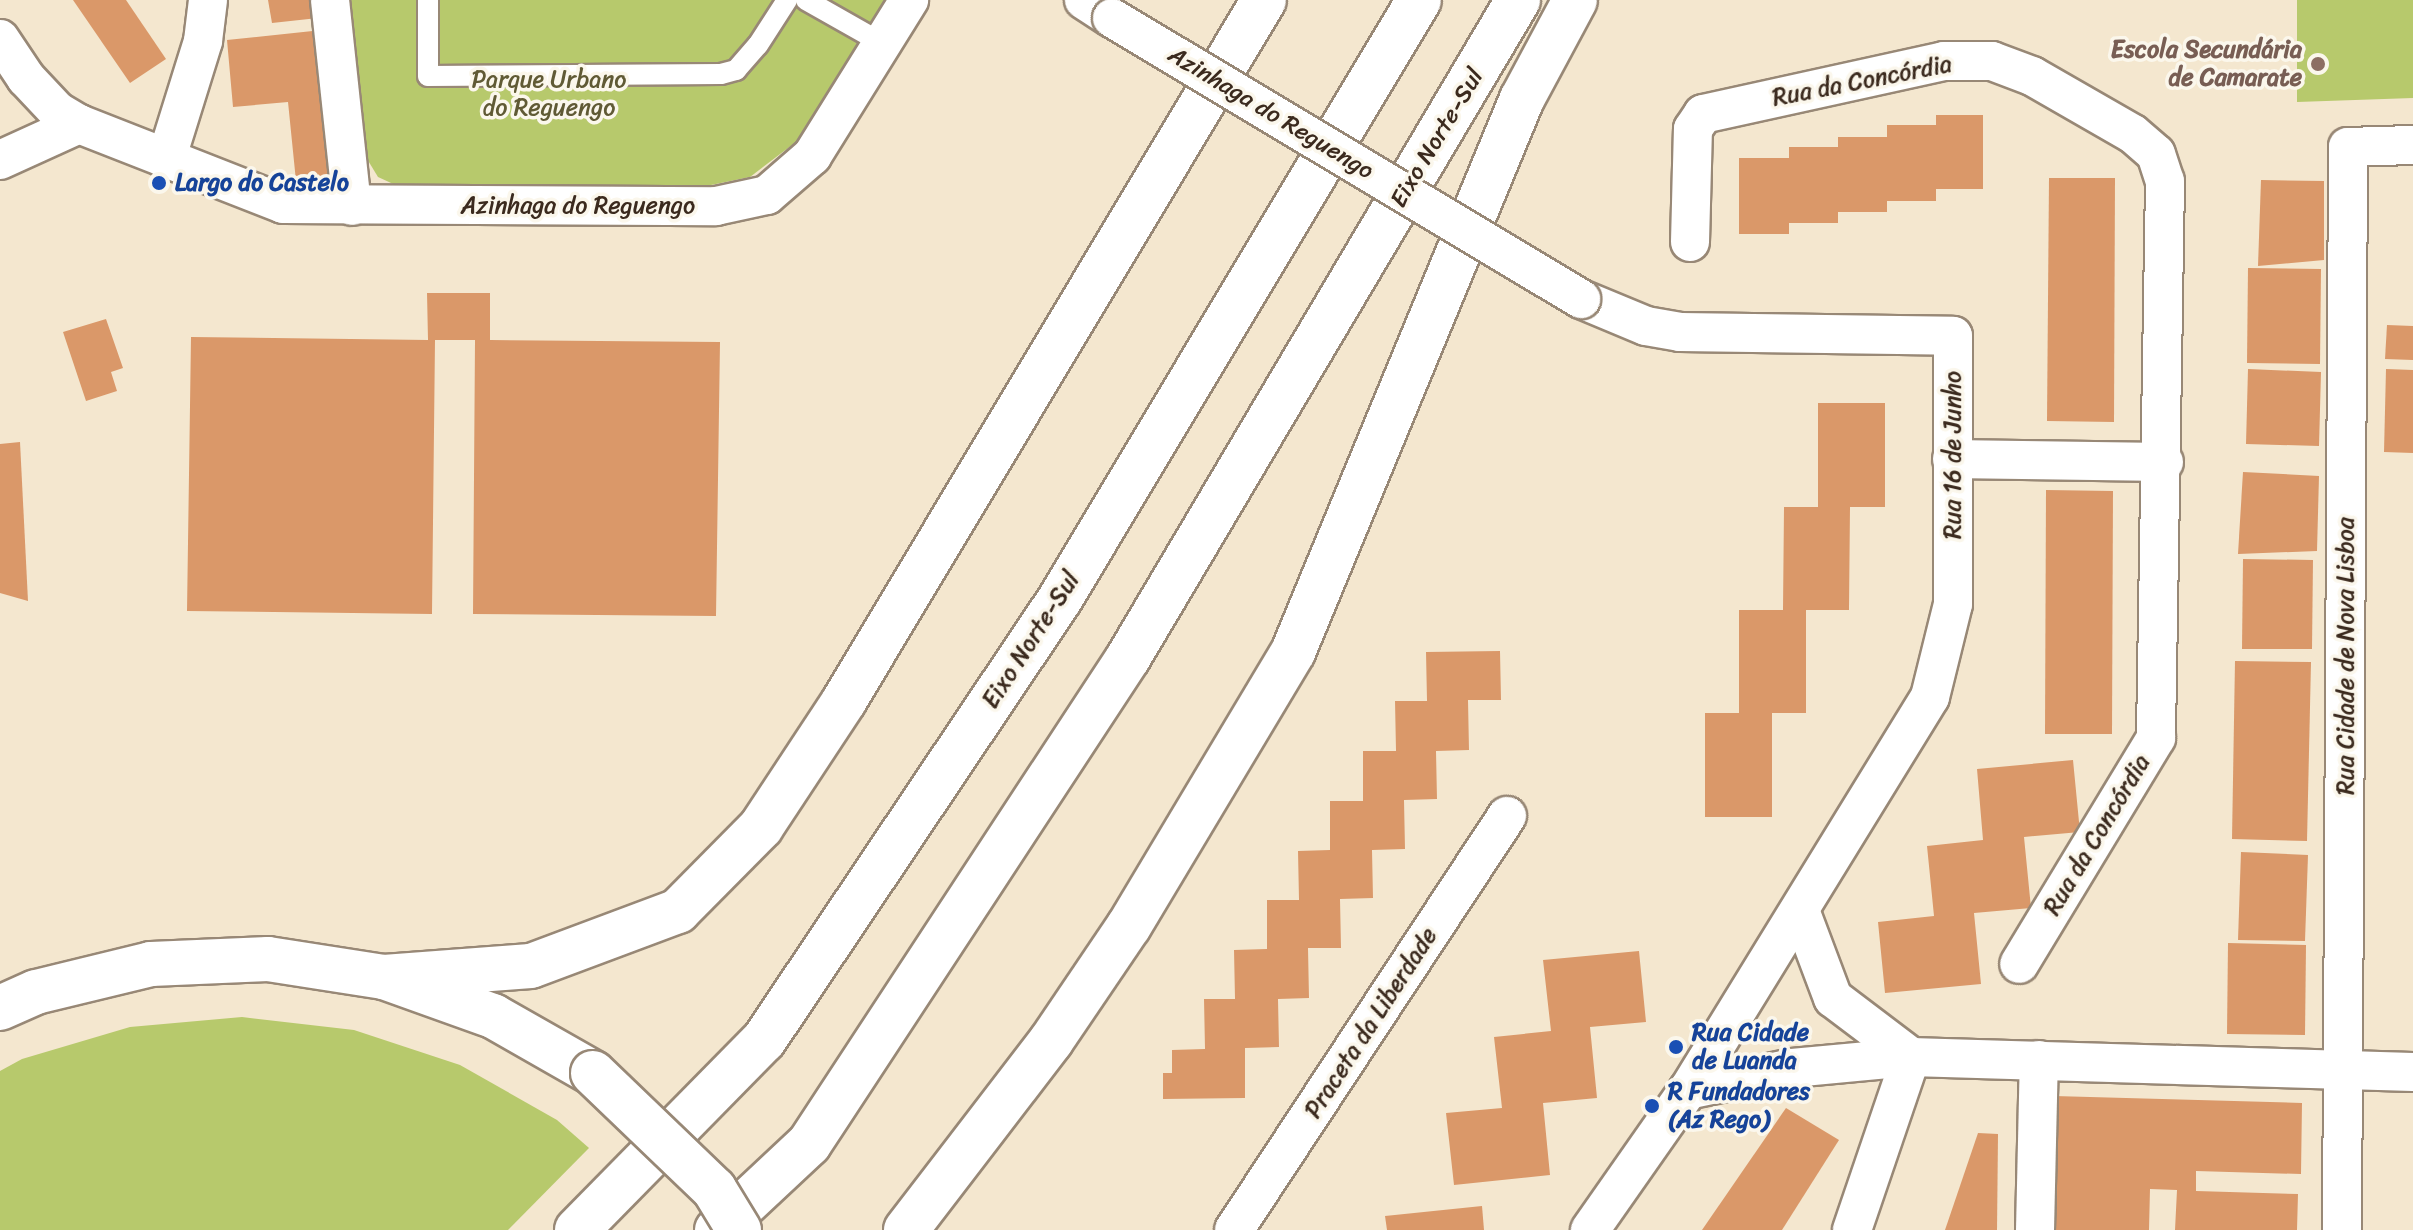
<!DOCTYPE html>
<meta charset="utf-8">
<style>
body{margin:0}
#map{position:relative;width:2413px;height:1230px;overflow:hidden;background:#f4e7cf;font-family:Sriracha,sans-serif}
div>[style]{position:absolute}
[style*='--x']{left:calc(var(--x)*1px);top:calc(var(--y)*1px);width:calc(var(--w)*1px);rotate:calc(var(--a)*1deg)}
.green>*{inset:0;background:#b7c96c}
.building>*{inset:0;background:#da9869}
.roads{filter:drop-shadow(2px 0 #988876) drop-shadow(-2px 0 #988876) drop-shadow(0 2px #988876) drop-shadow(0 -2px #988876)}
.lane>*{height:20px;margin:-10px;padding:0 10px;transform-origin:10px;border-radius:10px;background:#fff}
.street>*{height:38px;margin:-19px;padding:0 19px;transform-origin:19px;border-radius:19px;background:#fff}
.primary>*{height:44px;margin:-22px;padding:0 22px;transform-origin:22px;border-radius:22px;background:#fff}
.highway>*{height:44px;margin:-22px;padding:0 22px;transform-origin:22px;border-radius:22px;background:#fff}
.bridges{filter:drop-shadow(2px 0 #988876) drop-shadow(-2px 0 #988876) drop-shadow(0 2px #988876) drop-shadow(0 -2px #988876)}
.street-bridge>*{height:38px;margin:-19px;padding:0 19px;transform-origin:19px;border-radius:19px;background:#fff}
.primary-bridge>*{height:44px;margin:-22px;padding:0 22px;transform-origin:22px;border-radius:22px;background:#fff}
.dots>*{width:22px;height:22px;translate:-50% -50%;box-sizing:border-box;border:4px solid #fbf7ec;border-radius:50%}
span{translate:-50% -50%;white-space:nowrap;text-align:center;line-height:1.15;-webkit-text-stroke:7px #fbf7ec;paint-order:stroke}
.education-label{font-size:24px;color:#785e54;font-weight:700}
.right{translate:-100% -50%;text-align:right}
.park-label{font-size:24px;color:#605a35}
.street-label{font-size:24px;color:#3b2a1e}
.transit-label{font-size:24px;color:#164399;font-weight:700}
.left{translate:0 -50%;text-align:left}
</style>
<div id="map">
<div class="green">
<i style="clip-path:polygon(343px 0,885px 0,796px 142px,750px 177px,711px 185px,432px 189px,402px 188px,378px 177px,361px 149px)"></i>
<i style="clip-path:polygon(2297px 0,2413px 0,2413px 98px,2297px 102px)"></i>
<i style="clip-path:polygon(242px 1017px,354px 1030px,460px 1065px,557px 1120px,589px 1148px,508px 1230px,0 1230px,0 1071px,22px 1059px,130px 1027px)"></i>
</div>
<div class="building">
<i style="clip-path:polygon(73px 0,126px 0,166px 59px,130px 83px)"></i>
<i style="clip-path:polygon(268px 0,316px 0,318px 18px,272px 23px)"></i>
<i style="clip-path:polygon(322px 30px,337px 189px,297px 191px,288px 102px,233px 107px,227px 40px)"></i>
<i style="clip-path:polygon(1936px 115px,1983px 115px,1983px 189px,1936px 189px,1936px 201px,1887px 201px,1887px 212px,1838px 212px,1838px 223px,1789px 223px,1789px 234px,1739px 234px,1739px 158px,1789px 158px,1789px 147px,1838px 147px,1838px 137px,1887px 137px,1887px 125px,1936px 125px)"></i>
<i style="clip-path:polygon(2049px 178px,2115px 178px,2114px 422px,2047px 421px)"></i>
<i style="clip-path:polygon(2261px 180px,2324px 181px,2324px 260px,2258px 266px)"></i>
<i style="clip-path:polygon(2248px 268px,2321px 269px,2320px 364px,2247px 363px)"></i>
<i style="clip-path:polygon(427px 293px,490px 293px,490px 340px,720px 342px,716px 616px,473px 614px,475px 340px,435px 340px,432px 614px,187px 611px,191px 337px,428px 340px)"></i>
<i style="clip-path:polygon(106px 319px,123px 368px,111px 372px,117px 391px,86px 401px,63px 332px)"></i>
<i style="clip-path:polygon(2387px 325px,2413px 326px,2413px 360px,2385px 359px)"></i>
<i style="clip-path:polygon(2248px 369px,2321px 372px,2319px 446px,2246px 444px)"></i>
<i style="clip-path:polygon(2386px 369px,2413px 370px,2413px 453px,2384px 452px)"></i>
<i style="clip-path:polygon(1818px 403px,1885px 403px,1885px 507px,1850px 507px,1849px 610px,1806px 610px,1806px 713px,1772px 713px,1772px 817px,1705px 817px,1705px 713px,1739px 713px,1739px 610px,1783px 610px,1784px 507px,1818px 507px)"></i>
<i style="clip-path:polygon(20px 442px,28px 601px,0 593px,0 444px)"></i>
<i style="clip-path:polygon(2243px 472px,2319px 476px,2317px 551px,2238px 554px)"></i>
<i style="clip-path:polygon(2046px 490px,2113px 491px,2112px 734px,2045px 734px)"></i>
<i style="clip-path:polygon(2243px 559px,2313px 560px,2312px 649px,2242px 649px)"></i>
<i style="clip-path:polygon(1500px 651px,1501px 700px,1468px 700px,1469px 750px,1436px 751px,1437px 799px,1404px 800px,1405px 849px,1372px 850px,1373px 898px,1340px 899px,1341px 948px,1308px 948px,1309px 998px,1278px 999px,1279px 1047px,1245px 1048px,1245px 1098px,1163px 1099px,1163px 1073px,1172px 1073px,1172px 1050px,1205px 1049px,1204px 999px,1235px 999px,1234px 950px,1267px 949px,1267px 900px,1299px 900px,1298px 851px,1330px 850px,1330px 801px,1363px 801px,1363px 751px,1396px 751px,1395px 701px,1427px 701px,1426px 652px)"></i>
<i style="clip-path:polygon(2235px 661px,2311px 662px,2307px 841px,2232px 839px)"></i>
<i style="clip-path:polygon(2073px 760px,2080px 832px,2024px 837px,2031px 908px,1974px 913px,1981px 984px,1885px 993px,1878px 922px,1934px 916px,1927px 846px,1983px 840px,1977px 769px)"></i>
<i style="clip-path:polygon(2241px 852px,2308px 855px,2305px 941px,2238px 940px)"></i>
<i style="clip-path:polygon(2228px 943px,2306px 945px,2305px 1035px,2227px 1034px)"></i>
<i style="clip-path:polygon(1639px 951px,1646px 1022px,1590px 1027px,1597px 1098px,1543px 1103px,1550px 1175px,1454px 1185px,1446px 1113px,1502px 1108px,1494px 1037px,1551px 1031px,1543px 960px)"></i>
<i style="clip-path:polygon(2054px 1096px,2302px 1103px,2301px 1174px,2196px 1171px,2196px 1191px,2298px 1194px,2297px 1230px,2175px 1230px,2177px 1190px,2150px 1189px,2149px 1230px,2050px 1230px)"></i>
<i style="clip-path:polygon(1786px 1108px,1839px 1140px,1782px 1230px,1702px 1230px)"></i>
<i style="clip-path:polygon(1978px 1133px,1998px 1134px,1997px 1230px,1945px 1230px)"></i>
<i style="clip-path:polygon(1482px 1206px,1484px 1230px,1387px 1230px,1385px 1216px)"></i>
</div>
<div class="roads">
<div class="lane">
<i style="--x:428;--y:0;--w:76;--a:90"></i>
<i style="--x:428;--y:76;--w:293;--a:-0.4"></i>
<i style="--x:721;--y:74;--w:16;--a:-15"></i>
<i style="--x:736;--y:70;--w:33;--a:-49"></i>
<i style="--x:758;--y:45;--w:54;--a:-57.2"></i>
<i style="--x:806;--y:0;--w:87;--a:29.5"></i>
</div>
<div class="street">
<i style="--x:330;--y:0;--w:207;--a:83.9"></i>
<i style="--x:1084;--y:0;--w:33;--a:33"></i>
<i style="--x:0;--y:39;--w:47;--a:56.3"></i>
<i style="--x:26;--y:78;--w:45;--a:46.8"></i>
<i style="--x:57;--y:111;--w:26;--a:31"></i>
<i style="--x:79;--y:124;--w:219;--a:21.4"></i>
<i style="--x:283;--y:204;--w:433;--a:0.3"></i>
<i style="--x:716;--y:206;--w:52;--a:-12.2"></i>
<i style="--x:767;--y:195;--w:60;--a:-40.9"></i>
<i style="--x:812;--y:156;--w:184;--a:-58.1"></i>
<i style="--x:0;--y:160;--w:87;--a:-24.5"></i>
<i style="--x:166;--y:160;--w:125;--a:-72.7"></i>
<i style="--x:203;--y:41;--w:41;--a:-83"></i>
<i style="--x:1690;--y:242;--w:113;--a:-88.5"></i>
<i style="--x:1693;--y:129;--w:18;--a:-56"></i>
<i style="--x:1703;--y:114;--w:247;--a:-12.4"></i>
<i style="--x:1944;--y:61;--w:48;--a:0"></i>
<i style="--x:1992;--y:61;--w:43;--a:20.6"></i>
<i style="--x:2032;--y:76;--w:116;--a:29.9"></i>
<i style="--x:2133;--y:134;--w:30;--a:41"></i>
<i style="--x:2156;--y:154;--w:28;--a:72"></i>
<i style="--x:2165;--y:181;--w:557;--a:90.93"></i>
<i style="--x:2156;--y:738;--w:264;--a:121.2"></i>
<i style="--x:1581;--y:299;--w:70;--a:22.6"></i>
<i style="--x:1646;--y:326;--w:35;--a:10"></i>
<i style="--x:1680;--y:332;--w:273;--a:0.8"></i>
<i style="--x:1953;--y:336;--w:268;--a:90"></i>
<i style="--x:1953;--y:604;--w:96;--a:103.9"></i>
<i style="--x:1930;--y:697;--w:462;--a:121.6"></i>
<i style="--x:1688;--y:1090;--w:171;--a:125"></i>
<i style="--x:1952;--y:459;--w:212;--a:0.8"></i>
<i style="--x:1801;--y:913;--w:91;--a:69.4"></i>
<i style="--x:1833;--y:998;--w:98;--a:37.1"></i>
<i style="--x:1688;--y:1090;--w:106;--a:-11.9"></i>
<i style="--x:1792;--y:1068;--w:120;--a:-5.3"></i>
<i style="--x:1911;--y:1057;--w:502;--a:1.71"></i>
<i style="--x:1234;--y:1230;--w:496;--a:-56.6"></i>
<i style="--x:1852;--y:1230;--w:183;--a:-71.2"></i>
<i style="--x:2035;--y:1230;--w:170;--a:-88.7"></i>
<i style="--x:2342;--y:1230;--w:1083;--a:-89.68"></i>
<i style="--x:2348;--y:147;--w:65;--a:-1.8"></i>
</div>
<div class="primary">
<i style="--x:0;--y:1008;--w:39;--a:-24"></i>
<i style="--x:36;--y:992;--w:118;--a:-13.7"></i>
<i style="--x:151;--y:964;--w:117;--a:-2.4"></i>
<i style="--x:268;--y:959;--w:117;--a:8.8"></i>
<i style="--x:384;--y:977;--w:116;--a:19.7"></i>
<i style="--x:493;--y:1016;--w:115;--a:29.7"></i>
</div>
<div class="highway">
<i style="--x:384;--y:977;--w:147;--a:-4.3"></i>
<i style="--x:531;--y:966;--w:157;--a:-20.5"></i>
<i style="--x:678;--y:911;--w:118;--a:-45.3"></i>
<i style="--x:761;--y:827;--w:151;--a:-56.6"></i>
<i style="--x:844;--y:701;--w:817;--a:-59.07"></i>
<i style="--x:577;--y:1230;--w:267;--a:-45.5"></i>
<i style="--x:764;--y:1040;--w:531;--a:-56.13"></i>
<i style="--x:1060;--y:599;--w:698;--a:-59.06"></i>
<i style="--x:717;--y:1230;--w:126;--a:-43.1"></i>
<i style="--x:809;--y:1144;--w:581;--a:-56.72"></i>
<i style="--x:1128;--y:658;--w:765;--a:-59.34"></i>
<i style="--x:906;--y:1230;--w:238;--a:-52.5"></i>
<i style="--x:1051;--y:1041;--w:139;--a:-55.9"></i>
<i style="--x:1129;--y:926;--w:319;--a:-59.1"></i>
<i style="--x:1293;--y:652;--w:599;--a:-67.51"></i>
<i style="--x:1522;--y:99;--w:112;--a:-61.8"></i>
</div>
</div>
<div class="bridges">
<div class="street-bridge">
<i style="--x:1112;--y:18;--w:547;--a:30.93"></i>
</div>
<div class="primary-bridge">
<i style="--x:593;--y:1073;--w:168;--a:43.8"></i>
<i style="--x:714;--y:1189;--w:48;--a:58.6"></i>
</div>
</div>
<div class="dots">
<i style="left:2318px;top:64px;background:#8d6e63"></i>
<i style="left:159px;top:183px;background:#1a4fb4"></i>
<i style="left:1676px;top:1047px;background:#1a4fb4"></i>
<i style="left:1652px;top:1106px;background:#1a4fb4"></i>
</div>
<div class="education-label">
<span class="right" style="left:2302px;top:64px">Escola Secundária<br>de Camarate</span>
</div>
<div class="park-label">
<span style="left:549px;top:94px">Parque Urbano<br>do Reguengo</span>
</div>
<div class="street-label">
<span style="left:1862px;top:81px;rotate:-11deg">Rua da Concórdia</span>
<span style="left:1271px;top:113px;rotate:31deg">Azinhaga do Reguengo</span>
<span style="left:1437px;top:138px;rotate:-59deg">Eixo Norte-Sul</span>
<span style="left:578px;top:206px">Azinhaga do Reguengo</span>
<span style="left:1953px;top:455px;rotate:-90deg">Rua 16 de Junho</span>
<span style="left:1031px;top:640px;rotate:-57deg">Eixo Norte-Sul</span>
<span style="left:2346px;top:656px;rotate:-90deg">Rua Cidade de Nova Lisboa</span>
<span style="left:2097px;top:835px;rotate:-59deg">Rua da Concórdia</span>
<span style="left:1371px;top:1023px;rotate:-57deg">Praceta da Liberdade</span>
</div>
<div class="transit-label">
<span class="left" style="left:175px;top:183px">Largo do Castelo</span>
<span class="left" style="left:1692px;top:1047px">Rua Cidade<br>de Luanda</span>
<span class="left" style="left:1668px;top:1106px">R Fundadores<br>(Az Rego)</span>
</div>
</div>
